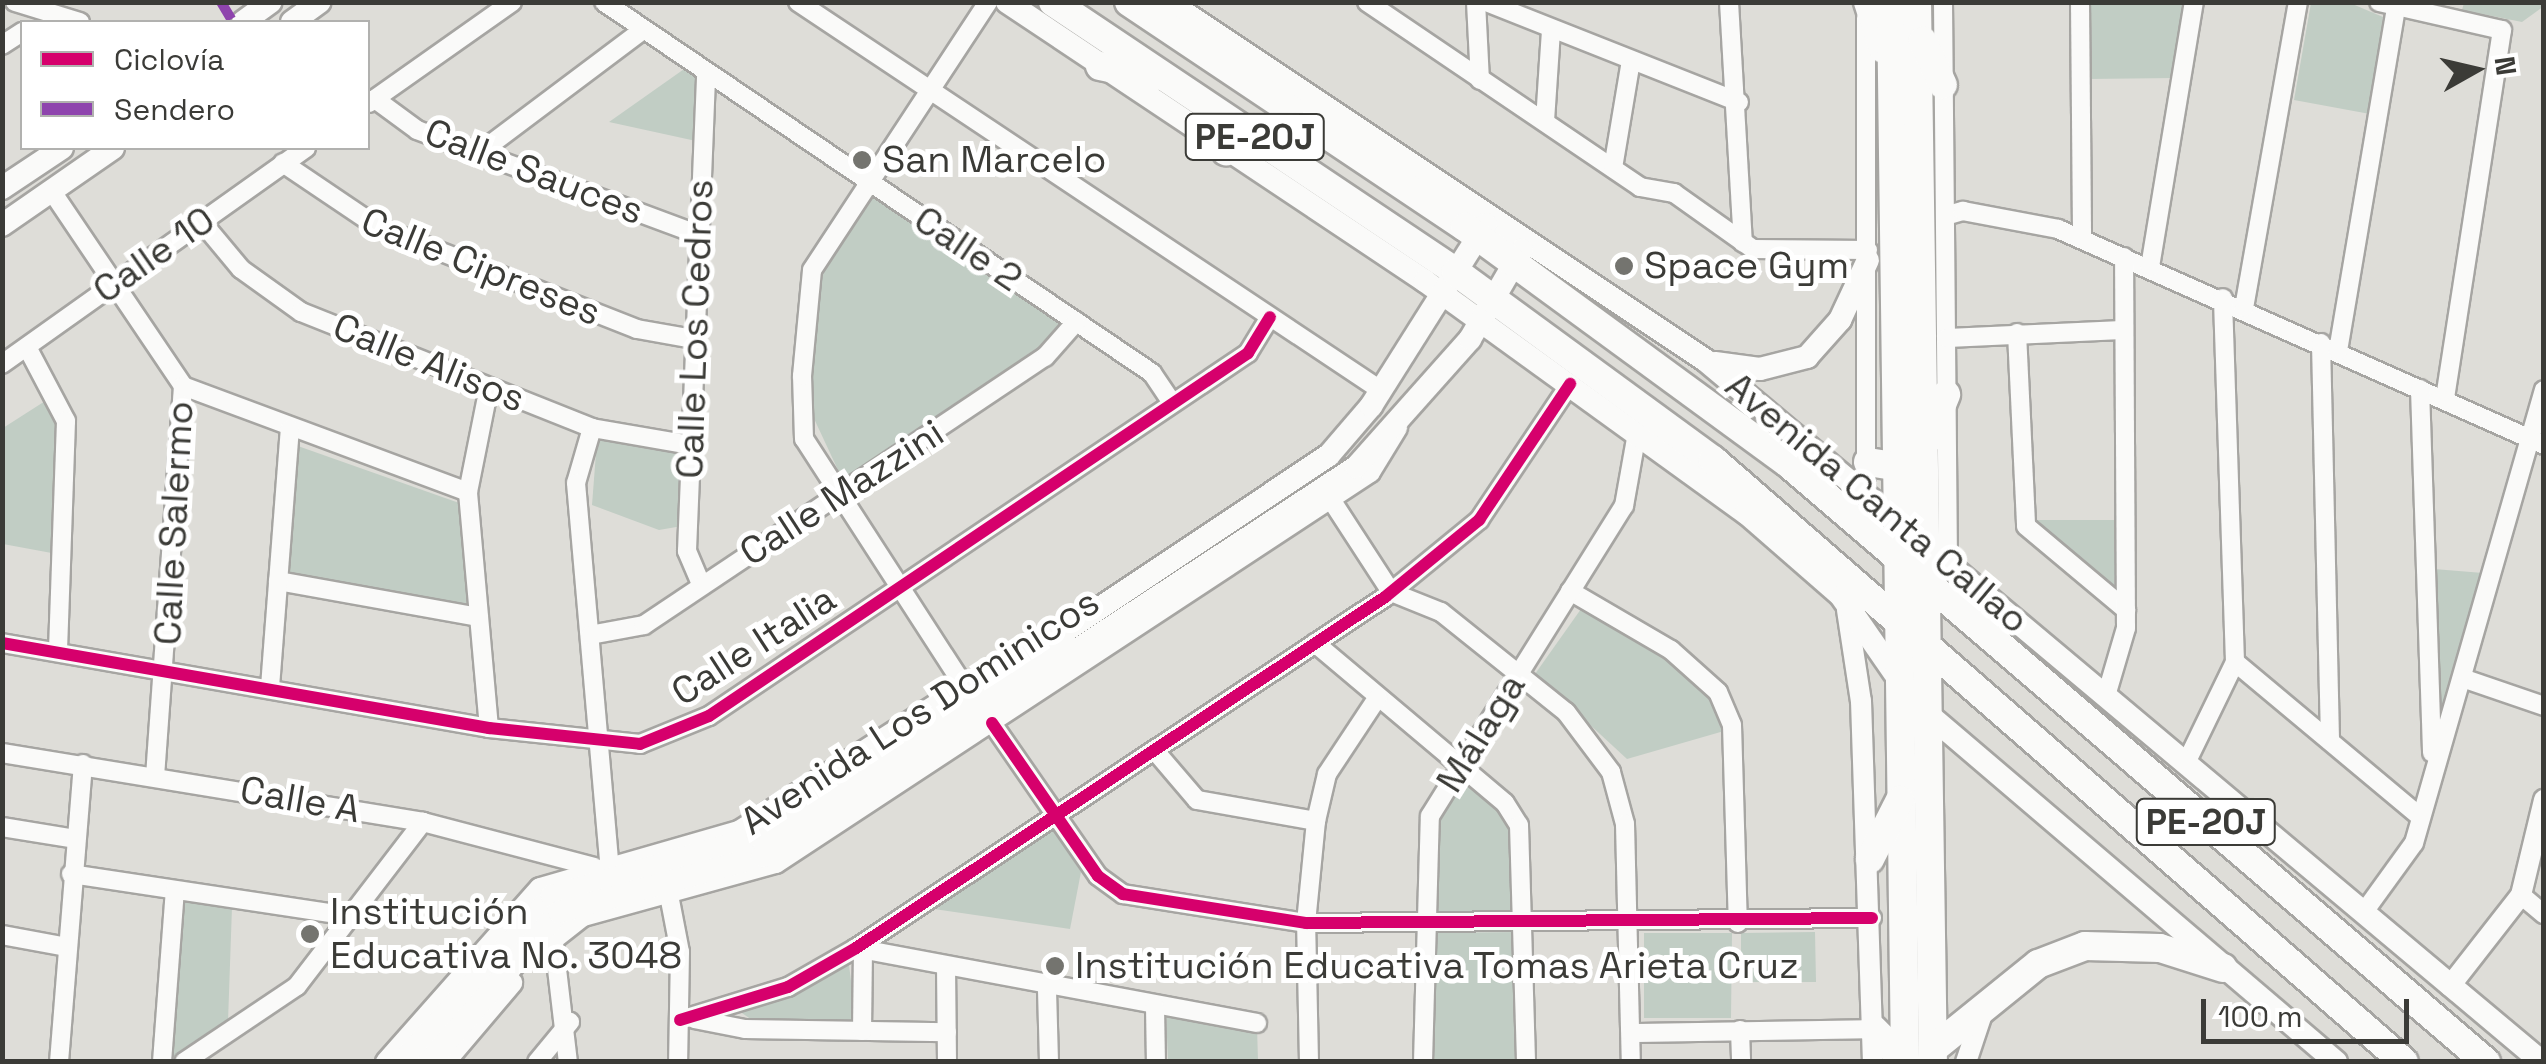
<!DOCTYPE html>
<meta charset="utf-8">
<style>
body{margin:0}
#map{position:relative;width:2546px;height:1064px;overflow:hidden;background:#deddd8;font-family:"Space Grotesk",sans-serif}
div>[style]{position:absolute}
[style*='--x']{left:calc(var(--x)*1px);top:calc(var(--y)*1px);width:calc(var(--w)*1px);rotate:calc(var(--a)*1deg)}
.green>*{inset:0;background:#c1cdc4}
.roads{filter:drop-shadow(2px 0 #a6a5a2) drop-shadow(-2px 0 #a6a5a2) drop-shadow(0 2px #a6a5a2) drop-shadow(0 -2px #a6a5a2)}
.minor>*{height:18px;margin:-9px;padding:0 9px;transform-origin:9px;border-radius:9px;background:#fafaf9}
.tertiary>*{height:20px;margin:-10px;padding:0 10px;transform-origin:10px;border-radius:10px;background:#fafaf9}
.secondary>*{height:22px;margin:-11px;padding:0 11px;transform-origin:11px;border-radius:11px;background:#fafaf9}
.primary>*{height:28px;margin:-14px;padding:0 14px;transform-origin:14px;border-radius:14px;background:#fafaf9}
.trunk>*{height:28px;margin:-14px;padding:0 14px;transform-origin:14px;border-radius:14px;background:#fafaf9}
.quiet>*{height:10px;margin-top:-5px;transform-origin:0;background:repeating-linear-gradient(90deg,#8e44ad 0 20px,transparent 0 30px)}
.cycleway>*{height:12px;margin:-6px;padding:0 6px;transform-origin:6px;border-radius:6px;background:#d6006c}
.dots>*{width:28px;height:28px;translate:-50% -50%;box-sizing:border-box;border:5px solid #fff;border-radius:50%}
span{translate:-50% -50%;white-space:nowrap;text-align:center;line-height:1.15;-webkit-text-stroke:10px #fff;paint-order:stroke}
.shield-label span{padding:2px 8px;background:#fff;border:2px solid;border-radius:8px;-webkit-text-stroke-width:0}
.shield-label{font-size:35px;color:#3b3b37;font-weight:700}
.poi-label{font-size:38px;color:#3b3b37}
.left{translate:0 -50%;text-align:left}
.street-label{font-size:38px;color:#3b3b37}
.frame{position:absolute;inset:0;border:5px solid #3b3b37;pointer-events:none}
.legend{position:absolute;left:20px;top:20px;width:350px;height:130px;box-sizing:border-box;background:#fff;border:2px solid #b1b1af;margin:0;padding:12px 18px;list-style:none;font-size:30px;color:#3b3b37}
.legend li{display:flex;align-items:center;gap:20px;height:50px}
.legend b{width:50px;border:2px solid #b1b1af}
.north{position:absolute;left:2426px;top:20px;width:100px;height:100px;-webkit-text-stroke:8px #fff;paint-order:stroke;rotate:82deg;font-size:28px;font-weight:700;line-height:40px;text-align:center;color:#3b3b37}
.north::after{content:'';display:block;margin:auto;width:35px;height:45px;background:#3b3b37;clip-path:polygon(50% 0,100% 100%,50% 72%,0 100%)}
.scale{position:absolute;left:2201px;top:999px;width:208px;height:45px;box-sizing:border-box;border:5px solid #3b3b37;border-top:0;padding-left:12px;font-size:30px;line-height:35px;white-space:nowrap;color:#3b3b37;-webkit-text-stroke:8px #fff;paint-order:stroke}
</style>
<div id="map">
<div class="green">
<i style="clip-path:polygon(2090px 3px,2186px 3px,2174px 78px,2088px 79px)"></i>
<i style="clip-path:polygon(2311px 3px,2350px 3px,2383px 17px,2370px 114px,2294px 100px)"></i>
<i style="clip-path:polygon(2464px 3px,2543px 2px,2544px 6px,2522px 22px,2462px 10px)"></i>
<i style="clip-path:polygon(687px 67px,700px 73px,696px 141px,609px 122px)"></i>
<i style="clip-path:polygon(871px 195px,1067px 323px,1052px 344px,845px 485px,810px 410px,817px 296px,828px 258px)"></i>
<i style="clip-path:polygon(53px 396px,63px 428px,57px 554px,3px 544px,3px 428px)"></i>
<i style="clip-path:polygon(597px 440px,684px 451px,682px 526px,659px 530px,592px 505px)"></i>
<i style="clip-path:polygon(295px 445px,462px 504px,470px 605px,287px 578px)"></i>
<i style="clip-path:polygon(2035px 520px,2115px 520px,2118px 593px,2037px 530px)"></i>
<i style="clip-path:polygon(2434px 569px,2483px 573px,2437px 733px)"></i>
<i style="clip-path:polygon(1581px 609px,1673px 661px,1708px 693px,1724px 731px,1627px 759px,1535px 674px)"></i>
<i style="clip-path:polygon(1458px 775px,1502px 804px,1515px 826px,1520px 916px,1426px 918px,1435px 817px)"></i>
<i style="clip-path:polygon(1053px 829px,1081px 872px,1070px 929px,934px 909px)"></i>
<i style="clip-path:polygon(181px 900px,232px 907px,228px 1022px,169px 1060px)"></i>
<i style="clip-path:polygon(1519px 932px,1520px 1061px,1428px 1061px,1426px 933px)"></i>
<i style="clip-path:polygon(1815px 932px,1816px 982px,1741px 982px,1741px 933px)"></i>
<i style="clip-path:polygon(1644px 933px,1732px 933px,1731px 1018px,1644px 1018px)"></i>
<i style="clip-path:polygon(849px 965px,856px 1020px,755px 1022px,739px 1011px)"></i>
<i style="clip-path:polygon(1166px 1012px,1257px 1026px,1258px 1061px,1168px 1061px)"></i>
</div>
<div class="roads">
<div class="minor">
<i style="--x:15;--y:2;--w:68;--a:17.1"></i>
<i style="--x:604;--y:2;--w:662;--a:34.1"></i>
<i style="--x:1152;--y:373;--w:36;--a:56"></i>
<i style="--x:798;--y:2;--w:698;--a:33.67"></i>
<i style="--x:1367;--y:2;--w:330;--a:34.1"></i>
<i style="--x:1640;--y:187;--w:35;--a:10"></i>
<i style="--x:1674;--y:193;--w:97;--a:35.3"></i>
<i style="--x:1753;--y:249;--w:115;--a:0.5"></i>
<i style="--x:1476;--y:2;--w:78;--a:87.1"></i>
<i style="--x:1486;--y:2;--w:272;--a:21.6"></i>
<i style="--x:1729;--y:2;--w:241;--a:86.7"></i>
<i style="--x:1943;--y:2;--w:561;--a:89.49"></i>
<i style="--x:2080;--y:2;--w:237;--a:89.5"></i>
<i style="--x:2379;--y:2;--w:126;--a:12.8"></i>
<i style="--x:2502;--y:30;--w:374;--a:98.8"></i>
<i style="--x:1866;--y:18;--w:474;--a:90"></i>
<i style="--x:2;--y:45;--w:24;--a:-33"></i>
<i style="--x:375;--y:99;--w:52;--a:36.4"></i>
<i style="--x:417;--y:130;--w:301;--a:20.4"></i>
<i style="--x:369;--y:103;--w:175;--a:-35.2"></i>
<i style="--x:1545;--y:121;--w:91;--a:-86.2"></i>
<i style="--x:479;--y:153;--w:206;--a:-36.9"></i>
<i style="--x:283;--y:163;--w:115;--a:34"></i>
<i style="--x:378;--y:227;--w:278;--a:21.5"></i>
<i style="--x:637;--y:329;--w:58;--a:10"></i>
<i style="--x:1613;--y:168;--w:109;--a:-80.5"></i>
<i style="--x:51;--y:190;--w:236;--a:56"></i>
<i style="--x:183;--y:386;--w:388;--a:94.1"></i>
<i style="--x:1945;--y:216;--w:19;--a:-16"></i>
<i style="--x:1963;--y:211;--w:97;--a:10.7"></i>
<i style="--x:2058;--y:229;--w:532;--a:23.96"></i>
<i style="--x:201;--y:221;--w:62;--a:50.2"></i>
<i style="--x:241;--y:269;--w:74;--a:35.6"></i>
<i style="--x:301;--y:312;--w:313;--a:21.7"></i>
<i style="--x:592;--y:428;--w:99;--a:9.8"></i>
<i style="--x:2150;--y:267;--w:269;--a:-80.6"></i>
<i style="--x:2244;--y:308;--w:311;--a:-80"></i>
<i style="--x:2017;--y:333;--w:193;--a:87.3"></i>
<i style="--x:2026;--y:526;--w:131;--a:40"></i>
<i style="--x:1946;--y:338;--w:178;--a:-2.6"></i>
<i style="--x:2321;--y:343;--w:398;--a:88.7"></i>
<i style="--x:27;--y:347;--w:84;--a:62.2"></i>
<i style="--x:66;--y:421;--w:229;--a:92"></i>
<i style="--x:2338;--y:351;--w:354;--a:-80.4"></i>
<i style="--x:2;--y:364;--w:373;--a:-35.4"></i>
<i style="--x:183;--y:386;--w:304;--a:20.4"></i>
<i style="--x:2420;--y:389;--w:364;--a:88.1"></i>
<i style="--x:592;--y:428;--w:57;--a:106.2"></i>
<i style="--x:576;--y:483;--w:382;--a:85"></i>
<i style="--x:1330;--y:498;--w:112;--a:57"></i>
<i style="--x:1391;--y:592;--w:54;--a:21.8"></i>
<i style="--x:1441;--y:612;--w:160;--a:38.7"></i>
<i style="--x:1566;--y:712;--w:75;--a:53.1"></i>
<i style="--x:1611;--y:772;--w:54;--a:74.9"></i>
<i style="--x:1625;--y:824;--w:238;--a:88.6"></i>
<i style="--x:278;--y:581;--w:204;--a:10.2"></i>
<i style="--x:701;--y:584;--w:36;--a:-113"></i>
<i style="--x:687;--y:551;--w:479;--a:-87.7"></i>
<i style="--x:1570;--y:591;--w:117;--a:30.3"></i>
<i style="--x:1671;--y:650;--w:63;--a:41.8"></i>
<i style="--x:1718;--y:692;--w:36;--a:67"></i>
<i style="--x:1732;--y:725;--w:198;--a:88.3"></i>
<i style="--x:590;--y:635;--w:55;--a:-10.5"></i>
<i style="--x:644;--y:625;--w:482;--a:-33.8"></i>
<i style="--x:1045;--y:357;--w:47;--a:-48.5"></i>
<i style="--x:2;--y:643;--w:494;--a:9.9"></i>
<i style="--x:489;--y:728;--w:152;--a:6"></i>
<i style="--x:640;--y:744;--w:74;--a:-22.1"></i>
<i style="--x:709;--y:716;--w:650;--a:-33.96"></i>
<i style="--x:1248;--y:353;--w:42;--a:-58.6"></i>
<i style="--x:1315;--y:643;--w:248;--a:40.1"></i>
<i style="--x:1505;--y:803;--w:26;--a:58"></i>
<i style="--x:1519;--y:825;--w:237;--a:88.3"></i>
<i style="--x:2235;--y:662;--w:240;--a:39.9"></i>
<i style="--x:2462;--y:678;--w:87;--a:18.9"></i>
<i style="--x:964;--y:686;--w:294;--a:-122.9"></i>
<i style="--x:804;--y:439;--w:63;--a:-91.8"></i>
<i style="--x:802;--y:376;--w:106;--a:-84.6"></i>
<i style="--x:812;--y:270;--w:321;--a:-56.7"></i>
<i style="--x:270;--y:687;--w:259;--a:-85.6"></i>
<i style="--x:2106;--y:696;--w:71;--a:-73.6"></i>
<i style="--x:2126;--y:628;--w:371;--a:-90.3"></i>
<i style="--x:992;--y:723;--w:186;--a:55.3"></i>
<i style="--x:1098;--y:876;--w:31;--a:36"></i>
<i style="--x:1123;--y:894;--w:185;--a:9"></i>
<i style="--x:1306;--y:923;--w:566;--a:-0.51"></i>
<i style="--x:489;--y:728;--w:237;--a:-95.1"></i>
<i style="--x:468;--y:492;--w:107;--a:-78.7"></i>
<i style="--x:1156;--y:752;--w:63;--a:49.5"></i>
<i style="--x:1197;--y:800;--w:121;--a:10"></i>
<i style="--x:2;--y:753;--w:427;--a:9.3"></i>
<i style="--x:423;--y:822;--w:177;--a:14.7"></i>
<i style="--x:2186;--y:763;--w:112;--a:-64.1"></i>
<i style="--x:2235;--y:662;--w:364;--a:-91.9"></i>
<i style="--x:2;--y:827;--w:74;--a:9.3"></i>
<i style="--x:71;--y:874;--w:280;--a:8.6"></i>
<i style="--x:669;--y:895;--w:58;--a:79.1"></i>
<i style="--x:680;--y:952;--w:110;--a:91"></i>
<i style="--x:2521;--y:895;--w:30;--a:40"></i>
<i style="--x:2364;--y:912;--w:85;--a:-54.1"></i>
<i style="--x:2414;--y:843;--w:471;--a:-74"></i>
<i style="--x:2;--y:935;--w:66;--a:10.5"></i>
<i style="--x:553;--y:935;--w:128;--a:83.3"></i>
<i style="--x:856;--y:948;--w:408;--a:10.6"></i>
<i style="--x:946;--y:966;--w:96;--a:89.4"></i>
<i style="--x:1047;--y:990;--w:72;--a:88.4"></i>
<i style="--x:1155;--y:1007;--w:55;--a:89"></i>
<i style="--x:694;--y:1019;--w:52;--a:11.1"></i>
<i style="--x:745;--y:1029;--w:202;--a:0.9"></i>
<i style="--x:680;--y:1020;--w:113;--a:-17"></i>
<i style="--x:788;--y:987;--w:78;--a:-29.8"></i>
<i style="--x:856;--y:948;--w:635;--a:-33.56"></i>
<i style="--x:1385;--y:597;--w:122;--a:-39.3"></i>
<i style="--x:1479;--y:520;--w:164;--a:-56.2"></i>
<i style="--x:1740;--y:1030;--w:32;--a:88"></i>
<i style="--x:862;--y:1031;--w:82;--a:-89.3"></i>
<i style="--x:1631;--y:1033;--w:242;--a:-0.9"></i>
<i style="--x:59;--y:1062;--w:299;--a:-85.4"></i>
<i style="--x:162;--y:1062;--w:172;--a:-85.7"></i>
<i style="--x:184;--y:1062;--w:136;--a:-33.9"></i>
<i style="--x:297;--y:986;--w:207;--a:-52.5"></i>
<i style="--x:537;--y:1062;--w:52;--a:-50.5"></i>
<i style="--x:1309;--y:1062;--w:139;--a:-91.2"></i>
<i style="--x:1306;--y:923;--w:102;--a:-84.4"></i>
<i style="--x:1316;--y:821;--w:48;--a:-76.8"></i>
<i style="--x:1327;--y:774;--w:92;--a:-56.5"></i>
<i style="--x:1423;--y:1062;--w:246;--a:-88.4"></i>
<i style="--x:1430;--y:816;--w:366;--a:-58"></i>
<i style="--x:1624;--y:506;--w:74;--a:-79.9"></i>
</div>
<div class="tertiary">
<i style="--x:1847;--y:610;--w:92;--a:81.3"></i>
<i style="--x:1861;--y:701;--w:361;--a:88.1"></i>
<i style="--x:541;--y:949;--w:53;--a:-38.2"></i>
<i style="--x:583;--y:916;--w:200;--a:-15.4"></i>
<i style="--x:776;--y:863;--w:711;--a:-33.35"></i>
<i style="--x:1370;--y:472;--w:52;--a:-58.5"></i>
<i style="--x:2450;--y:986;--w:115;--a:-52"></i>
<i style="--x:2521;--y:895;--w:98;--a:-76.4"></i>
<i style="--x:386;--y:1062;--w:232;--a:-48.5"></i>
<i style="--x:540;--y:888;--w:207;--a:-16"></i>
<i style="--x:739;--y:831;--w:250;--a:-32.7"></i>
<i style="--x:445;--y:1062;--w:104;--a:-49.7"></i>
<i style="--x:1966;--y:1062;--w:54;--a:-71.6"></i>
</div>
<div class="secondary">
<i style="--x:1007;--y:2;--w:503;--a:33.72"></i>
<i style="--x:1425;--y:281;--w:396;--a:35.9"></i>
<i style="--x:1746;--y:513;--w:126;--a:41.1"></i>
<i style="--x:1841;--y:596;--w:107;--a:55.3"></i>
<i style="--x:1168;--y:2;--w:645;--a:33.69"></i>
<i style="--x:1705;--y:360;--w:1092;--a:39.99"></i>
<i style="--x:243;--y:22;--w:34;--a:-36"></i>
<i style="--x:292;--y:22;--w:34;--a:-36"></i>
<i style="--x:2;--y:188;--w:72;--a:-33.7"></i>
<i style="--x:2;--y:225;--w:135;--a:-34.7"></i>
<i style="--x:1715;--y:363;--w:45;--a:7.6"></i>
<i style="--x:1760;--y:369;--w:49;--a:-14.3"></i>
<i style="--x:1807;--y:357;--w:50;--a:-48.3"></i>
<i style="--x:1840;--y:320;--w:66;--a:-65"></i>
<i style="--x:1922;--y:709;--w:544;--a:40.45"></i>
<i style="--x:402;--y:1062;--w:224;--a:-47.9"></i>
<i style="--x:552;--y:896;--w:215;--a:-16.2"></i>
<i style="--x:758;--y:836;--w:686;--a:-33.71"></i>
<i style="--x:1329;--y:455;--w:65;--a:-49.4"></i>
<i style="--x:1371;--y:406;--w:215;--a:-57.7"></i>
<i style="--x:429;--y:1062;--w:198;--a:-49.1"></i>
<i style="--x:559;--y:912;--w:211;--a:-15.4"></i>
<i style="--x:762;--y:856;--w:710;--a:-33.22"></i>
<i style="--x:1356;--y:467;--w:171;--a:-48.3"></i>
<i style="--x:1470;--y:339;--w:103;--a:-59.7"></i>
</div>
<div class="primary">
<i style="--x:1868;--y:2;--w:49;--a:72.3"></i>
<i style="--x:1891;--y:2;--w:1060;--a:89.24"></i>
<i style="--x:1917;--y:2;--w:1060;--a:89.14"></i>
<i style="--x:1923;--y:41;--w:48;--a:65.6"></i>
<i style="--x:1928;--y:439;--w:48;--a:-67.8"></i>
<i style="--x:1868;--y:462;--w:30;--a:9"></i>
<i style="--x:1870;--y:859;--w:66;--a:-63"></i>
<i style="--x:1873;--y:1029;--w:45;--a:45"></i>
<i style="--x:1933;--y:1049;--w:135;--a:-39"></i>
<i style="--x:2038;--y:964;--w:50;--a:-21"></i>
<i style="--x:2085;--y:946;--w:75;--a:1.5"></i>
<i style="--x:2160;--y:948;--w:66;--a:17.6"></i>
</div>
<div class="trunk">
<i style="--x:1053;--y:2;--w:485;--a:33.8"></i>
<i style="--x:1456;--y:272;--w:318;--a:36.2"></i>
<i style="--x:1713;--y:460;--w:916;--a:41.06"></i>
<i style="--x:1129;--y:2;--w:404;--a:33.8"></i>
<i style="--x:1465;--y:227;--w:403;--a:36.2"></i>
<i style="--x:1790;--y:465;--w:917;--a:40.62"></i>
<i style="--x:1100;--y:66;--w:54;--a:11.7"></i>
<i style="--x:1205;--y:105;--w:51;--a:65.5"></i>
</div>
</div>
<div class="quiet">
<i style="--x:221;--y:2;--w:23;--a:59"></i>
</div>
<div class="cycleway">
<i style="--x:2;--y:643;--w:494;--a:9.9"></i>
<i style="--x:489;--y:728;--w:152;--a:6"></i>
<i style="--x:640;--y:744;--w:74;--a:-22.1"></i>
<i style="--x:709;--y:716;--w:650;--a:-33.96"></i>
<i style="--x:1248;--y:353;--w:42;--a:-58.6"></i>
<i style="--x:992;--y:723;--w:186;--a:55.3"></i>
<i style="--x:1098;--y:876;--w:31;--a:36"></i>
<i style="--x:1123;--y:894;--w:185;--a:9"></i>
<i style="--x:1306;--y:923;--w:566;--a:-0.51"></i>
<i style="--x:680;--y:1020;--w:113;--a:-17"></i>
<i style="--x:788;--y:987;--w:78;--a:-29.8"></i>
<i style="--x:856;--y:948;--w:635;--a:-33.56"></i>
<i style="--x:1385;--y:597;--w:122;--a:-39.3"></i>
<i style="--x:1479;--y:520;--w:164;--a:-56.2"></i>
</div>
<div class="dots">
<i style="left:862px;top:160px;background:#74746f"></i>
<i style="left:1624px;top:266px;background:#74746f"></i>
<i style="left:310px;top:934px;background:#74746f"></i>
<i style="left:1055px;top:966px;background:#74746f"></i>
</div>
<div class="shield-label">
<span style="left:1255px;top:137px">PE-20J</span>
<span style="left:2206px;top:822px">PE-20J</span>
</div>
<div class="poi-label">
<span class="left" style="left:882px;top:160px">San Marcelo</span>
<span class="left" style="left:1644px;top:266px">Space Gym</span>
<span class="left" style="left:330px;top:934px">Institución<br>Educativa No. 3048</span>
<span class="left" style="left:1075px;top:966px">Institución Educativa Tomas Arieta Cruz</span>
</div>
<div class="street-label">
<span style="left:534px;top:172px;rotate:21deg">Calle Sauces</span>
<span style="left:968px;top:249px;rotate:34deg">Calle 2</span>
<span style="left:154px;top:255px;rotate:-35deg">Calle 10</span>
<span style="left:481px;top:267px;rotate:22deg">Calle Cipreses</span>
<span style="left:695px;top:329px;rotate:-88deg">Calle Los Cedros</span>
<span style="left:429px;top:363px;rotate:22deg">Calle Alisos</span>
<span style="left:842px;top:493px;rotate:-33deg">Calle Mazzini</span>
<span style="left:1877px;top:503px;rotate:40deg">Avenida Canta Callao</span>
<span style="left:174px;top:523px;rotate:-87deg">Calle Salermo</span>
<span style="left:754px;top:646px;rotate:-33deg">Calle Italia</span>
<span style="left:920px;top:712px;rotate:-33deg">Avenida Los Dominicos</span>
<span style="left:1481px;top:733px;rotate:-58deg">Málaga</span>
<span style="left:300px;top:800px;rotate:10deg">Calle A</span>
</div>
<div class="frame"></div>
<ul class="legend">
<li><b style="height:12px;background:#d6006c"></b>Ciclovía</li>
<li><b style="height:12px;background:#8e44ad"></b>Sendero</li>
</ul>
<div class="north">N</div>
<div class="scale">100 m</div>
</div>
